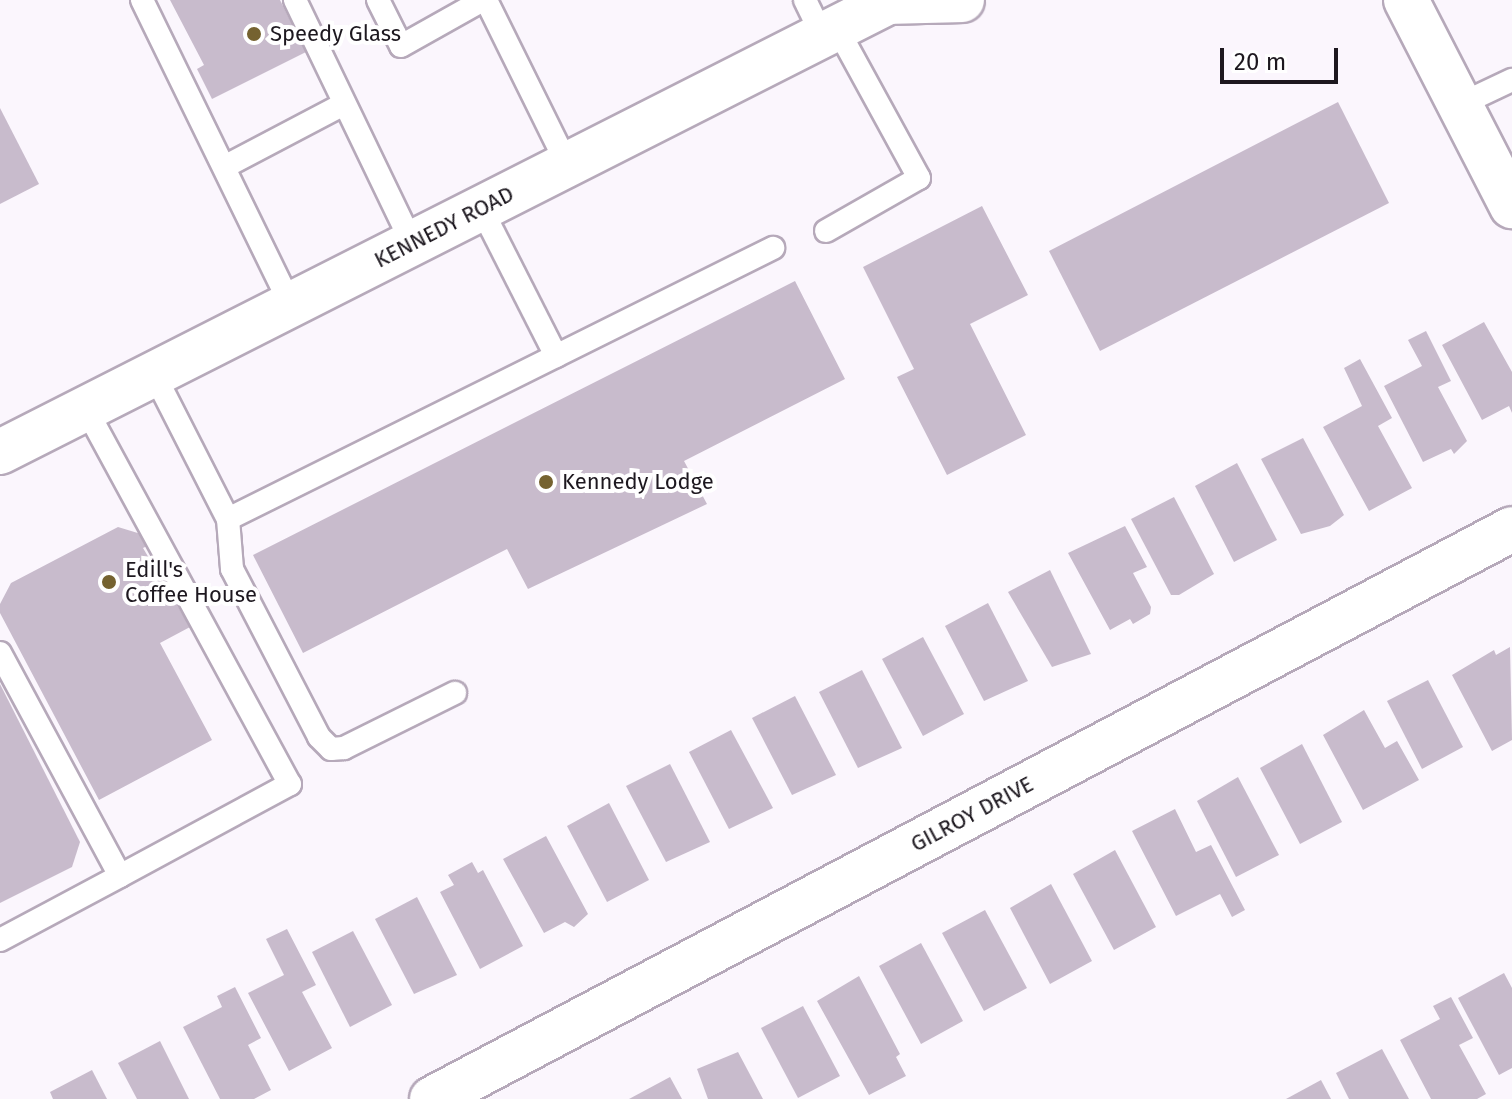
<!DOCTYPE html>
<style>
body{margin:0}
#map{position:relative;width:1512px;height:1099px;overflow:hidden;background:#fbf6fd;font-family:"Fira Sans",sans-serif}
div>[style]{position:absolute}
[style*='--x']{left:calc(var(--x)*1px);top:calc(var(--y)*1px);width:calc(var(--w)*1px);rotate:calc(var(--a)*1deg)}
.building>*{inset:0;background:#c8bbcc}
.roads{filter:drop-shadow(2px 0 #b6a9ba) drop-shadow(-2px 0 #b6a9ba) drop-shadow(0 2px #b6a9ba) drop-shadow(0 -2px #b6a9ba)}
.lane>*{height:22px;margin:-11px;padding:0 11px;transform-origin:11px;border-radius:11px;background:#fff}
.street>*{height:44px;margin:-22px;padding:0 22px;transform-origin:22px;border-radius:22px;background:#fff}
.secondary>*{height:44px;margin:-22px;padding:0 22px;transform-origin:22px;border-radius:22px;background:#fff}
.dots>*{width:22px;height:22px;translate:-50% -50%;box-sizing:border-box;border:4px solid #fff;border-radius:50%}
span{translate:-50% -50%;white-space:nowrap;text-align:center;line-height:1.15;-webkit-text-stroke:8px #fff;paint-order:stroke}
.poi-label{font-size:22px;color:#1d181f}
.left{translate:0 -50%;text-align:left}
.street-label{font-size:22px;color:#1d181f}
.scale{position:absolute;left:1220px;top:48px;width:118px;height:36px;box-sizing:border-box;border:4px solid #1d181f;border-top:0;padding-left:10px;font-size:24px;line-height:28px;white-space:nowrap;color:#1d181f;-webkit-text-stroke:6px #fff;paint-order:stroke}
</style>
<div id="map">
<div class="building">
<i style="clip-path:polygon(170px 0,280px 0,290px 20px,296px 17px,312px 49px,212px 99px,197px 69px,204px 65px)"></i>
<i style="clip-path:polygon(1338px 102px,1389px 203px,1100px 351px,1049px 251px)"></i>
<i style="clip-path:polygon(0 108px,39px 184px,0 204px)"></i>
<i style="clip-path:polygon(982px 206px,1028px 295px,970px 324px,1026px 435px,947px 475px,897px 377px,914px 369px,863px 267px)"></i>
<i style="clip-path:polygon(795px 281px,845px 379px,684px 461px,707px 504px,528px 589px,507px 549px,303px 653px,253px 555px)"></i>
<i style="clip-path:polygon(1484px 322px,1512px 372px,1512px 413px,1509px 406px,1482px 420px,1442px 345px)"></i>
<i style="clip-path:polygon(1426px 331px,1451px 381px,1438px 387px,1467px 441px,1454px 454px,1451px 449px,1423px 462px,1384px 386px,1422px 366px,1408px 340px)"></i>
<i style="clip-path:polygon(1360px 359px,1392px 418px,1378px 426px,1412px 488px,1369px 511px,1323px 427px,1362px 406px,1344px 368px)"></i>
<i style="clip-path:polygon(1303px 438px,1344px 515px,1330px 526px,1301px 534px,1261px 459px)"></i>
<i style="clip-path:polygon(1237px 463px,1277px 540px,1234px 562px,1195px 486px)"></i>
<i style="clip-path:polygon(1174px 497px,1214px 574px,1179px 595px,1171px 595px,1131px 519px)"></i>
<i style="clip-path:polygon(1125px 526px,1147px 567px,1133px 573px,1151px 607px,1150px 614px,1133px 624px,1130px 619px,1110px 630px,1068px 553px)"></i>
<i style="clip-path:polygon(118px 527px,141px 534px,147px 546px,143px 548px,190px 627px,160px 643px,212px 740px,99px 800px,0 613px,0 604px,11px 583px)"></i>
<i style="clip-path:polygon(1050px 570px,1091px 654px,1052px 667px,1008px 592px)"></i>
<i style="clip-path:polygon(988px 603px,1028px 681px,984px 701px,945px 626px)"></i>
<i style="clip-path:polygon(923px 637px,964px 714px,923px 736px,882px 659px)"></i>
<i style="clip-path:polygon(1510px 647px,1512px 740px,1492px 751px,1452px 675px,1494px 650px,1496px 655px)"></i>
<i style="clip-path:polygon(862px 670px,902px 748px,858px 768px,819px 692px)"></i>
<i style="clip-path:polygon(1428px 680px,1463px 747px,1422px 769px,1387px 701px)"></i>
<i style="clip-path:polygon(0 684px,80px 842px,72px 867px,0 903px)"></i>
<i style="clip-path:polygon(795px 696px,836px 775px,792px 795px,752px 718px)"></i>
<i style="clip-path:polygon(1364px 710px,1385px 748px,1397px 741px,1419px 780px,1363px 810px,1323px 735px)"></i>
<i style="clip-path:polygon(731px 730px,773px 808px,729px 829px,689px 752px)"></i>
<i style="clip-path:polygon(1302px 744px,1342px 822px,1300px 844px,1260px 768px)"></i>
<i style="clip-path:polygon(670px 764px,710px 842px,666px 862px,626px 786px)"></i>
<i style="clip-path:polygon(1238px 777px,1279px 855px,1236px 877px,1197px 801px)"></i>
<i style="clip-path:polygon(609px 803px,649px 880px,607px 902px,567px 826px)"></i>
<i style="clip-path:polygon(1175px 809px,1196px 852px,1211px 845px,1245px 910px,1232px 917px,1220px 894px,1176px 916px,1132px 831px)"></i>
<i style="clip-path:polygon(546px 836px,588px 914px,574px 927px,565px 922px,544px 933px,503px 859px)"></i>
<i style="clip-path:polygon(1115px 850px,1156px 927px,1114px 950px,1073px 874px)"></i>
<i style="clip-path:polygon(472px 862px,478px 873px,483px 870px,523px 946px,480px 969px,440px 892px,454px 885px,448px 875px)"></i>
<i style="clip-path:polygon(1051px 884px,1092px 961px,1050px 984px,1010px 908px)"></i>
<i style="clip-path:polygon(417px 897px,457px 975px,414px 994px,375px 919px)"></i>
<i style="clip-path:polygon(985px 910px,1027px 988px,984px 1011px,942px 933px)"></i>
<i style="clip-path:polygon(287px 929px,316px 985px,302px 992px,332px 1048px,289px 1071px,248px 993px,284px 975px,266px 939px)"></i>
<i style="clip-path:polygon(353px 931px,392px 1005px,350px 1027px,312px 952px)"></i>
<i style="clip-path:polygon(921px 943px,963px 1021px,921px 1044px,879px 966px)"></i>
<i style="clip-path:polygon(1504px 973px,1512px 988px,1512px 1068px,1499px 1075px,1458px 998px)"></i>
<i style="clip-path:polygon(859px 976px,900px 1054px,896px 1057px,906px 1076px,869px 1095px,817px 1001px)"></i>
<i style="clip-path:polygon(235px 987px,261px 1038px,248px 1045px,271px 1090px,254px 1099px,220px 1099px,183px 1027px,222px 1007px,217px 996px)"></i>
<i style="clip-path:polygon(1451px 997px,1473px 1038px,1459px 1045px,1486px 1094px,1477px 1099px,1431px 1099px,1400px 1040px,1440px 1019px,1433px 1006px)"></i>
<i style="clip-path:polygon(803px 1006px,840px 1076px,798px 1098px,761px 1028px)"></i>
<i style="clip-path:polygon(160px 1041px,189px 1099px,137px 1099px,118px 1063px)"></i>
<i style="clip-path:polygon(1382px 1049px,1409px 1099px,1349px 1099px,1336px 1073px)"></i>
<i style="clip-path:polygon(738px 1052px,763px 1099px,708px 1099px,697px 1069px)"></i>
<i style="clip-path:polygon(92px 1070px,107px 1099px,53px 1099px,50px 1092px)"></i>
<i style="clip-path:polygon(670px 1077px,682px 1099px,629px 1099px)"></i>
<i style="clip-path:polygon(1321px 1080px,1331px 1099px,1286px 1099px)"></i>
</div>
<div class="roads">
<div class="lane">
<i style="--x:142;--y:0;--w:338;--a:64"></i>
<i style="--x:295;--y:0;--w:270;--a:64.3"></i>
<i style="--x:378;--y:0;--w:51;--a:63.4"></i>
<i style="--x:401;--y:46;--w:94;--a:-29.3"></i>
<i style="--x:486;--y:0;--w:183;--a:63.7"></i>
<i style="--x:805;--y:0;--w:39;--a:64"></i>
<i style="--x:1459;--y:105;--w:59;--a:-25.3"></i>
<i style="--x:226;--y:166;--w:131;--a:-27.7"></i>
<i style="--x:481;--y:208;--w:166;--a:63.1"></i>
<i style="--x:826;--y:231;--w:107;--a:-29.7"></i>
<i style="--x:919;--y:178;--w:171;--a:-118.7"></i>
<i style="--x:154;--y:374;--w:163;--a:63"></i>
<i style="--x:228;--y:519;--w:50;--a:85.4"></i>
<i style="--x:232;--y:569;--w:189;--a:62.6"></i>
<i style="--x:319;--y:737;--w:17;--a:45"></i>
<i style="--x:331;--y:749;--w:13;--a:-4"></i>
<i style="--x:344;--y:748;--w:124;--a:-26.4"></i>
<i style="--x:86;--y:409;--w:427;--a:61.5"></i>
<i style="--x:290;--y:784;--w:193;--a:151.6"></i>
<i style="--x:228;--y:519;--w:609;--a:-26.44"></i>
<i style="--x:0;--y:653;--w:253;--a:61.7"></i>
<i style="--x:120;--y:876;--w:136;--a:151.9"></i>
</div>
<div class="street">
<i style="--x:1406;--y:0;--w:232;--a:62.8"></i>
<i style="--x:432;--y:1099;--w:1221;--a:-27.82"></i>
</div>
<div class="secondary">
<i style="--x:0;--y:452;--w:996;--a:-26.87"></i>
<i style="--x:888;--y:2;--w:74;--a:-1.5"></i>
</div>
</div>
<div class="dots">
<i style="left:254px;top:34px;background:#756230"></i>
<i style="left:546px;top:482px;background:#756230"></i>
<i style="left:109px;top:582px;background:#756230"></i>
</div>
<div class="poi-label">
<span class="left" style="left:270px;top:34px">Speedy Glass</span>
<span class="left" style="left:562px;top:482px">Kennedy Lodge</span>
<span class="left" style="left:125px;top:582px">Edill's<br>Coffee House</span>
</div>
<div class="street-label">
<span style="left:444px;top:227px;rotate:-27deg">KENNEDY ROAD</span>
<span style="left:972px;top:814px;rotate:-28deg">GILROY DRIVE</span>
</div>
<div class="scale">20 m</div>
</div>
